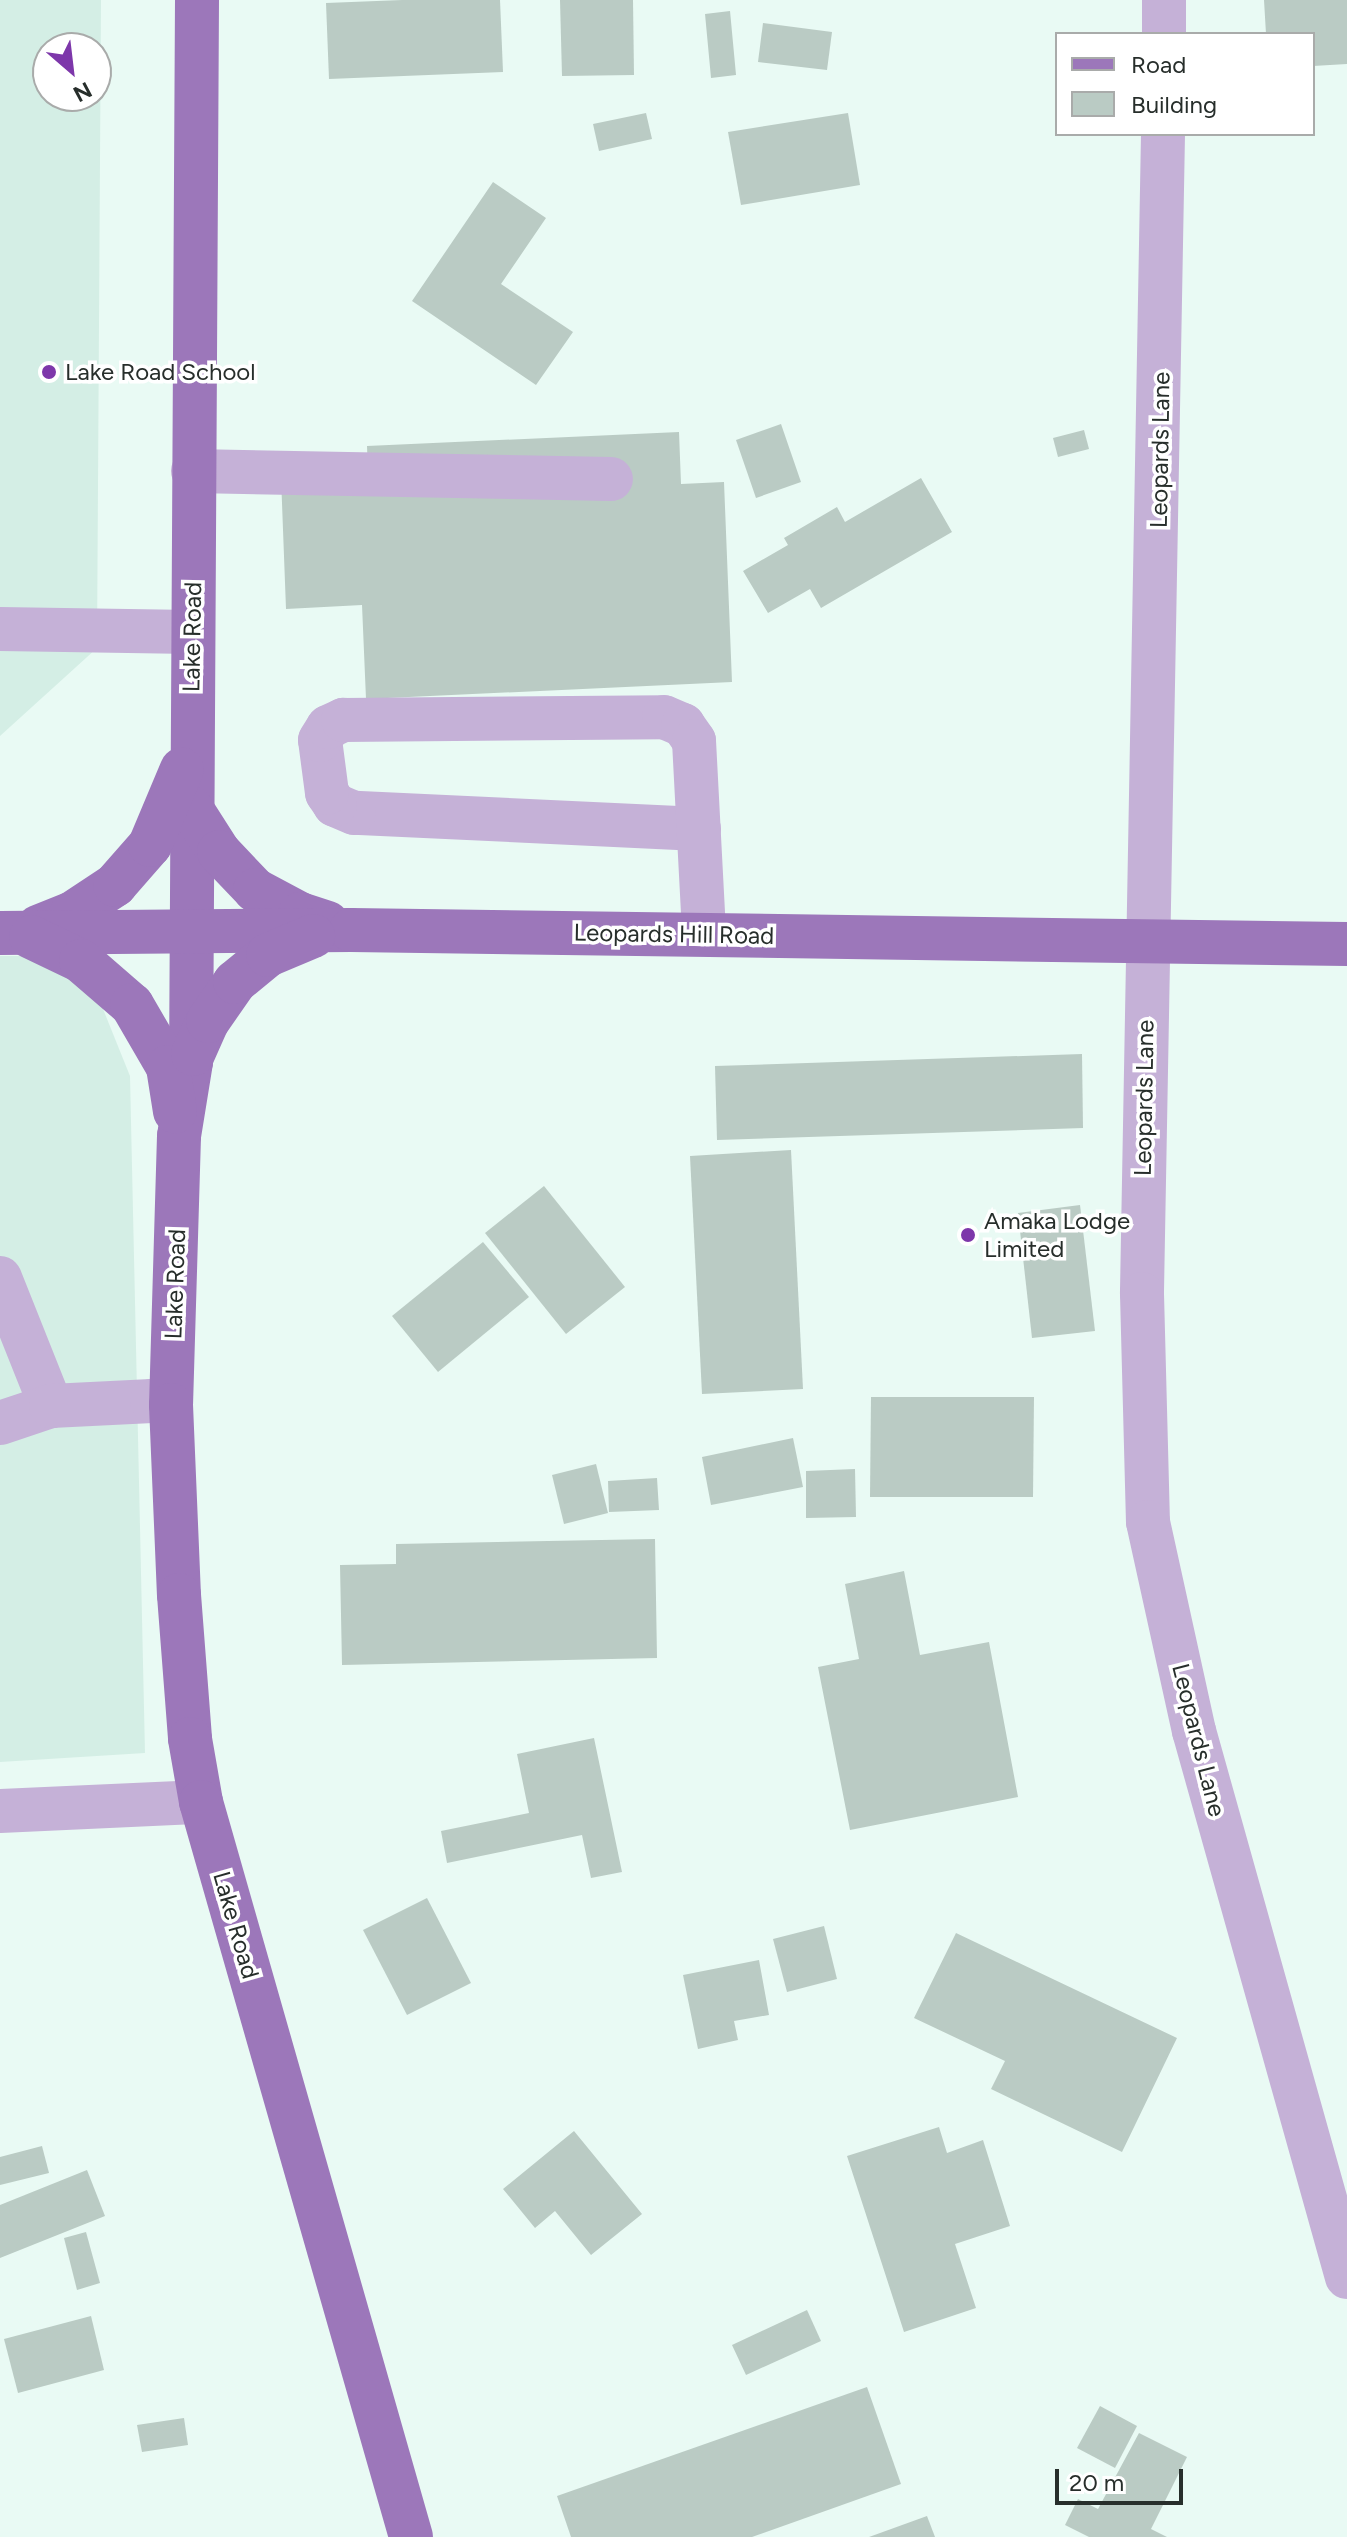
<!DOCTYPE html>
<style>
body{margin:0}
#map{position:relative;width:1347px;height:2537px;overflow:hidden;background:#e9faf4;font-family:Figtree,sans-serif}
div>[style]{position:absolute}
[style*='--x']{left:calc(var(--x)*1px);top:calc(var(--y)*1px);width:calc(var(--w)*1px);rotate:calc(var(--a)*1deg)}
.built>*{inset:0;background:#d4eee5}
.building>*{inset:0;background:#bacbc4}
.minor>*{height:44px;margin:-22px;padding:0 22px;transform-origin:22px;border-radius:22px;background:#c5b1d7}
.major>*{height:44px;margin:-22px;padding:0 22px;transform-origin:22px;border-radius:22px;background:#9c77ba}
.dots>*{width:22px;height:22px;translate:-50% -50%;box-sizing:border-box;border:4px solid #fff;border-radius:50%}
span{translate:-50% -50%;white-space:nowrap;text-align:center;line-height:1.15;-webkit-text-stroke:7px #fff;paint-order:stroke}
.poi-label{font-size:24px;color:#272e2b}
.left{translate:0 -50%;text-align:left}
.street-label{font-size:24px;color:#272e2b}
.legend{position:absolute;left:1055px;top:32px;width:260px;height:104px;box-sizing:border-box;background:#fff;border:2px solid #a9abaa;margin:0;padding:10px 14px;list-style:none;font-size:24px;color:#272e2b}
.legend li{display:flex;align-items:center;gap:16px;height:40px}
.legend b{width:40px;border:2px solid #a9abaa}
.north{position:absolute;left:32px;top:32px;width:80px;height:80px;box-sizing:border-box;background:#fff;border:2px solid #a9abaa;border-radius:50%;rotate:152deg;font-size:22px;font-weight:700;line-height:32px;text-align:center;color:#272e2b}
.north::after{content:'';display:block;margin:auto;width:28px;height:36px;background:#7d37aa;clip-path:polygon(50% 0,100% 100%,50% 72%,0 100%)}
.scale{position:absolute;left:1055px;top:2469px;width:128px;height:36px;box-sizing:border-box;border:4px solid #272e2b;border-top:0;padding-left:10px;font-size:24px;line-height:28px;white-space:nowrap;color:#272e2b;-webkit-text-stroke:6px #fff;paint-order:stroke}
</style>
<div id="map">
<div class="built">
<i style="clip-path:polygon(evenodd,0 0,101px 0,97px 648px,0 736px,0 0,48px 48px,96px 48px,96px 96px,48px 96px,48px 48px)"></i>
<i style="clip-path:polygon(0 956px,53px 956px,101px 1004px,130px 1076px,145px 1753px,0 1762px)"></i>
</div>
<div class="building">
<i style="clip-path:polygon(402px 0,500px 0,503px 72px,329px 79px,326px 3px)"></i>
<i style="clip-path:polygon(560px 0,633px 0,634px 75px,562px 76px)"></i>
<i style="clip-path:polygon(1264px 0,1347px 0,1347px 64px,1313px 66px,1313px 34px,1266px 34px)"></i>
<i style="clip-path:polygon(730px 11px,736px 75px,711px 78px,705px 14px)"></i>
<i style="clip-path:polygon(763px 23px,832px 32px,827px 70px,758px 62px)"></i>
<i style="clip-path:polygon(646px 113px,652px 139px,599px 151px,593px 124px)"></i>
<i style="clip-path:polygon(848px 113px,860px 185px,741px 205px,728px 132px)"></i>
<i style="clip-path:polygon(493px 182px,546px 218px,501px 284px,573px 332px,536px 385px,412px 301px)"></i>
<i style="clip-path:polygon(781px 424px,801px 482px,756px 498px,736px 440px)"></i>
<i style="clip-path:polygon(1084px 430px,1089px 449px,1058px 457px,1053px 438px)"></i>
<i style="clip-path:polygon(679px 432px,681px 484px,724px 482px,732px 682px,366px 699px,362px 605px,286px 609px,281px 477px,368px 473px,367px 446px)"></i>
<i style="clip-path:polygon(921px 478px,952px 532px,821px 608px,810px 589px,768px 613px,743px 571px,788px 545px,784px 538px,837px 507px,845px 522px)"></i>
<i style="clip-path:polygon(1082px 1054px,1083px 1128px,717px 1140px,715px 1066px)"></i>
<i style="clip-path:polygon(791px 1150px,803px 1389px,702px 1394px,690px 1156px)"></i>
<i style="clip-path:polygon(544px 1186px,625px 1287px,566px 1334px,485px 1233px)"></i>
<i style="clip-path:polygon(1080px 1205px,1095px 1331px,1032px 1338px,1018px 1213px)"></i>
<i style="clip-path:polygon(483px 1242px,529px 1297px,438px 1372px,392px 1316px)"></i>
<i style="clip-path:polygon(871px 1397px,1034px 1397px,1033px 1497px,870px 1497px)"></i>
<i style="clip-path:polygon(793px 1438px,803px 1487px,711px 1505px,702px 1457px)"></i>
<i style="clip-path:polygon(596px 1464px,608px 1513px,564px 1524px,552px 1475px)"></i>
<i style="clip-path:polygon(855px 1469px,856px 1517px,806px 1518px,806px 1471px)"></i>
<i style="clip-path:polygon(657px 1478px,659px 1510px,609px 1512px,608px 1481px)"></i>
<i style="clip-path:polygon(655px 1539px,657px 1658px,342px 1665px,340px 1565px,396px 1564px,396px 1544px)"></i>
<i style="clip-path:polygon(904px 1571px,920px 1655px,989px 1642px,1018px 1797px,850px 1830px,818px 1667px,859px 1659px,845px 1584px)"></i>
<i style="clip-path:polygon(594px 1738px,622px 1872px,591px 1878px,582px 1835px,447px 1863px,441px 1831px,529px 1813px,517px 1754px)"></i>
<i style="clip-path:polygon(427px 1898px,471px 1983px,407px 2015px,363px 1930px)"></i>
<i style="clip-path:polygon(824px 1926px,837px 1979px,787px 1992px,773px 1939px)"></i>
<i style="clip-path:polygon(956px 1933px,1177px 2038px,1122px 2152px,991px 2089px,1005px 2061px,914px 2018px)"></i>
<i style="clip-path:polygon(759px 1960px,769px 2015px,734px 2021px,738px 2040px,698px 2049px,683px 1975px)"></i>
<i style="clip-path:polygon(939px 2127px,947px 2153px,983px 2140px,1010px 2226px,955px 2244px,976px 2308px,904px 2332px,847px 2156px)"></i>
<i style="clip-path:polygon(574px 2131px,642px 2214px,591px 2255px,555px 2211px,535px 2228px,503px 2189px)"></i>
<i style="clip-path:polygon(42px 2146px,49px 2173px,0 2185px,0 2157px)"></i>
<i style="clip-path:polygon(87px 2170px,105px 2216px,0 2258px,0 2205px)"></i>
<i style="clip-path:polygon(86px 2232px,100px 2283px,77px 2290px,64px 2238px)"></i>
<i style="clip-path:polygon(807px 2310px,821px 2341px,746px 2375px,732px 2345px)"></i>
<i style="clip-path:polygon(91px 2316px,104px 2370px,18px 2393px,4px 2339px)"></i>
<i style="clip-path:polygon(867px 2387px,901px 2484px,752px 2537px,571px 2537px,557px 2496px)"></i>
<i style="clip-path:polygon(1100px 2406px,1137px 2426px,1115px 2468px,1077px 2448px)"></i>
<i style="clip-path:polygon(184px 2418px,188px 2445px,142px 2452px,137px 2425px)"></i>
<i style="clip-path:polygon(1139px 2433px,1187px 2457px,1151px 2529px,1167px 2537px,1089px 2537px,1065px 2525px,1078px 2499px,1098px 2509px)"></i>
<i style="clip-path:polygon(927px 2516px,935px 2537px,869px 2537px)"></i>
</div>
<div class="minor">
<i style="--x:1164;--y:34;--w:34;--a:-90"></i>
<i style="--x:1163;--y:134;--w:1160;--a:91.04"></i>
<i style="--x:1142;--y:1294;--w:228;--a:88.5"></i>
<i style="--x:1148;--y:1522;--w:214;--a:77.6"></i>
<i style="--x:1194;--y:1731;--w:567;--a:74.35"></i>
<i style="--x:193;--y:471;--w:418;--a:1.1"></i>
<i style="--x:0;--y:629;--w:192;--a:0.9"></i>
<i style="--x:699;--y:829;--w:345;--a:-177.3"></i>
<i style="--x:354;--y:813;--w:21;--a:-157"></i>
<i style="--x:335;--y:805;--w:14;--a:-124"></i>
<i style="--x:327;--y:793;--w:53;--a:-97.5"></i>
<i style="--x:320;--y:740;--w:15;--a:-58"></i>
<i style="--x:328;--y:727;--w:17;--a:-25"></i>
<i style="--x:343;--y:720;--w:321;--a:-0.5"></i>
<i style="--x:664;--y:717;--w:21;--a:23"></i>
<i style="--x:683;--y:725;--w:19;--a:55"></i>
<i style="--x:694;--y:741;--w:193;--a:87"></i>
<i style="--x:0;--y:1278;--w:138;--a:68.3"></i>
<i style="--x:0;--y:1423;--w:54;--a:-18.4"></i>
<i style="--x:51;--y:1406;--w:101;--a:-2.8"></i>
<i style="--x:152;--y:1401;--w:19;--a:12"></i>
<i style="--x:0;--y:1811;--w:201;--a:-2.6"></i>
</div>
<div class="major">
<i style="--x:197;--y:0;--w:1062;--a:90.32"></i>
<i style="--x:191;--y:1062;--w:75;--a:99.2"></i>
<i style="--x:179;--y:1136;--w:269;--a:91.7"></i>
<i style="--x:171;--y:1405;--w:190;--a:87.6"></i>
<i style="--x:179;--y:1595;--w:144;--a:85.6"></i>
<i style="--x:190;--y:1739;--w:64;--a:80.1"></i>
<i style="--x:201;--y:1802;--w:764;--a:74.05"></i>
<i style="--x:191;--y:808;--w:52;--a:57.5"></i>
<i style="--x:219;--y:852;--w:52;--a:46.5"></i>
<i style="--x:255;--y:890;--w:51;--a:28.1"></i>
<i style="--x:300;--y:914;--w:29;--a:18"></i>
<i style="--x:38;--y:927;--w:35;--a:-22"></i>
<i style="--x:71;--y:914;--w:53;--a:-33.4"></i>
<i style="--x:115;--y:885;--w:53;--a:-48.8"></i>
<i style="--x:150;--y:845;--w:82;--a:-67.2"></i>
<i style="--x:0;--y:933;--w:351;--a:-0.5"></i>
<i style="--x:351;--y:930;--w:996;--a:0.81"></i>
<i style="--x:31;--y:937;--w:55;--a:25.6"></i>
<i style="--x:81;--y:961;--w:67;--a:40.8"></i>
<i style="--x:132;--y:1005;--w:72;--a:59.9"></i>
<i style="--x:168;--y:1067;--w:45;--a:81"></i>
<i style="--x:193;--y:1054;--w:36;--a:-66"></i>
<i style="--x:208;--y:1021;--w:47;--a:-55.3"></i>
<i style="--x:235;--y:982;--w:43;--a:-39.3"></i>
<i style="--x:268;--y:955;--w:49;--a:-22.9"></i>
</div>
<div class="dots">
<i style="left:49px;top:372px;background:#7d37aa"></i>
<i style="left:968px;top:1235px;background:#7d37aa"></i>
</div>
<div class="poi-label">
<span class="left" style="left:65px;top:372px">Lake Road School</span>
<span class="left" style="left:984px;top:1235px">Amaka Lodge<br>Limited</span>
</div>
<div class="street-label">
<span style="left:1160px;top:450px;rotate:-89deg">Leopards Lane</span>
<span style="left:192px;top:637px;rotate:-89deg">Lake Road</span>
<span style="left:674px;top:934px;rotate:1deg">Leopards Hill Road</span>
<span style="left:1144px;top:1098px;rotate:-89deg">Leopards Lane</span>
<span style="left:175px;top:1284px;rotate:-88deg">Lake Road</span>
<span style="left:1199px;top:1740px;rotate:76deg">Leopards Lane</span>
<span style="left:236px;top:1925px;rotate:74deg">Lake Road</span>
</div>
<ul class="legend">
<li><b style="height:10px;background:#9c77ba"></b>Road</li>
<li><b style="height:22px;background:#bacbc4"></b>Building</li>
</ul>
<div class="north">N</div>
<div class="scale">20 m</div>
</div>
